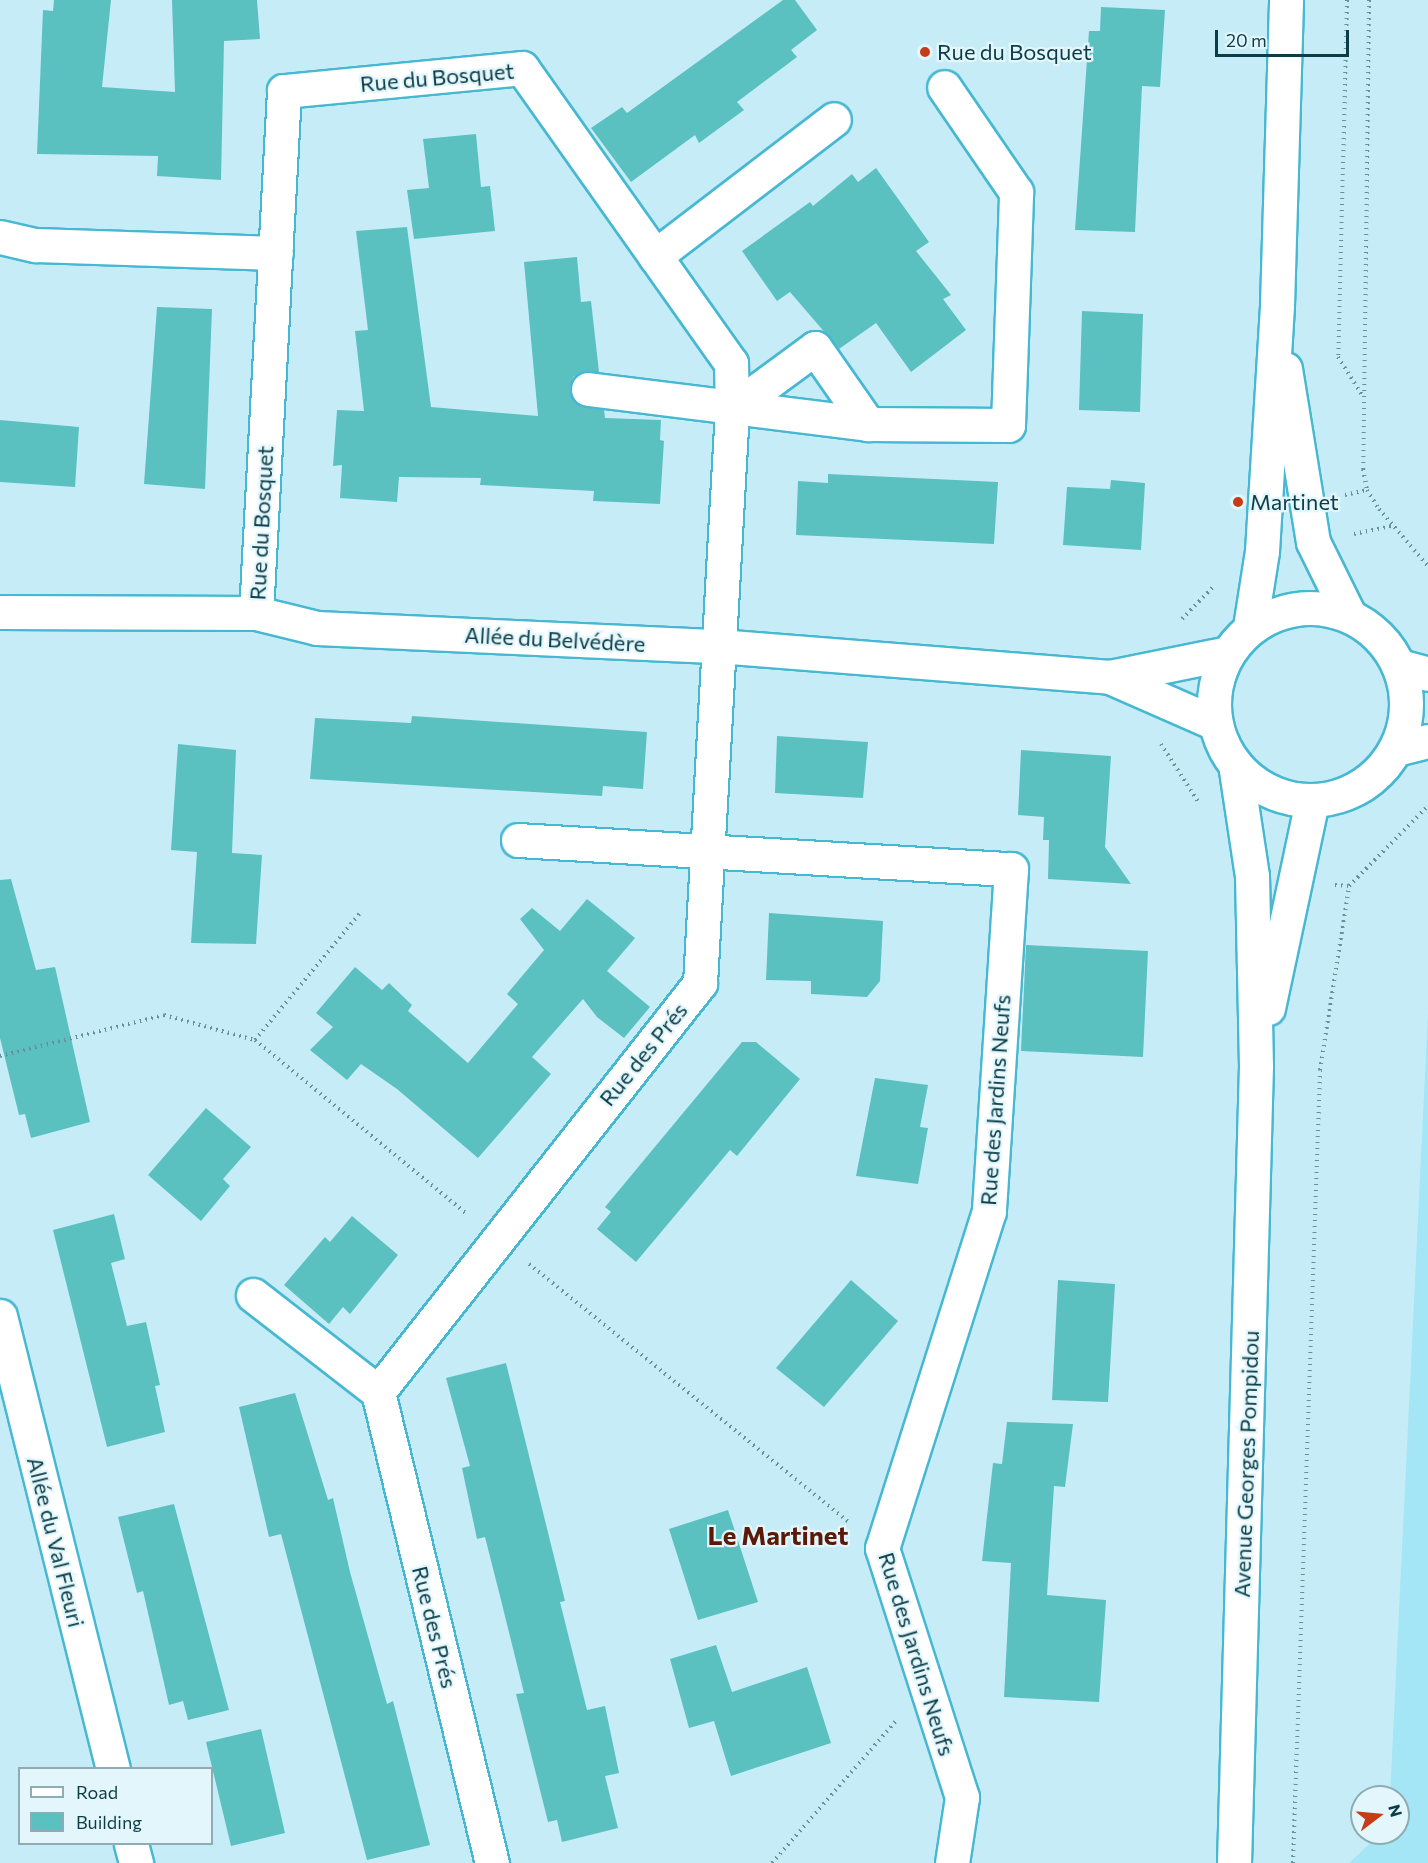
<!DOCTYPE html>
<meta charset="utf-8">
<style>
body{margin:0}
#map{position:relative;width:1428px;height:1863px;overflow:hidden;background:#c6edf7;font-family:Commissioner,sans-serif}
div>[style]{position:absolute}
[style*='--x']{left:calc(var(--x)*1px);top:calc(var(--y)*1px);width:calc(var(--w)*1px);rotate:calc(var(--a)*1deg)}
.built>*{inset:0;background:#a4e6f6}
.building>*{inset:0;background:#5bc0c0}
.path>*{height:4px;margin-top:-2px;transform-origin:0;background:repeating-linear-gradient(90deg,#64919c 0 1.5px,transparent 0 6px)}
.roads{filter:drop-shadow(2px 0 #47b8d2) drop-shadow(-2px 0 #47b8d2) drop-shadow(0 2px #47b8d2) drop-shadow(0 -2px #47b8d2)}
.minor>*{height:33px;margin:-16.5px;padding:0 16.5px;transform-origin:16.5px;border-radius:16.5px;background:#fff}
.secondary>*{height:33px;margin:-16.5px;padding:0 16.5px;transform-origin:16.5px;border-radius:16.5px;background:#fff}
.secondary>.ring{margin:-16.5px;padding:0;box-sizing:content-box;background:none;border:33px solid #fff;border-radius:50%}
.dots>*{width:16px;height:16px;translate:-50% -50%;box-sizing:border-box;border:3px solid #e3f6fb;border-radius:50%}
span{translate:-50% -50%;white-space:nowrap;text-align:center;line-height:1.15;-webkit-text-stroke:4.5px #e3f6fb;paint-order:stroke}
.poi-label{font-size:22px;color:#0b3d48}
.left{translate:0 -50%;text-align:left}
.street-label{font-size:22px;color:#0b3d48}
.quarter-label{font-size:26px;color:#5b1908;font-weight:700}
.legend{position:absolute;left:18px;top:1767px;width:195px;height:78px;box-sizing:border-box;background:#e3f6fb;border:2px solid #8dacb3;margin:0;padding:8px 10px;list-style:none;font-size:18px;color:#0b3d48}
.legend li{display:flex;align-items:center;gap:12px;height:30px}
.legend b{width:30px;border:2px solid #8dacb3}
.north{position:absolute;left:1350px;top:1785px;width:60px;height:60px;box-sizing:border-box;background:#e3f6fb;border:2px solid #8dacb3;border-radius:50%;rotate:74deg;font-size:16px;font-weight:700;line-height:24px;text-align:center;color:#0b3d48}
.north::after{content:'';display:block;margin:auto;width:21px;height:27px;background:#c53c16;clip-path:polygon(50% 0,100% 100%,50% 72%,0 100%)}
.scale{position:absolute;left:1215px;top:30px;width:134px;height:27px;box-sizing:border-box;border:3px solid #0b3d48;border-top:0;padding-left:8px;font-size:18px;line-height:21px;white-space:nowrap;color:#0b3d48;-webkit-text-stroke:4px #e3f6fb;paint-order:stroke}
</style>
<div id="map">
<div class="built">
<i style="clip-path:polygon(1428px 1012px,1428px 1863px,1349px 1863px,1381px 1833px,1398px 1833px,1398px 1797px,1390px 1797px)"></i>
</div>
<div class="building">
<i style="clip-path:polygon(54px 0,111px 0,102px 87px,175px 92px,172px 0,257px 0,260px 39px,224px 41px,221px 180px,157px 176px,158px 156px,37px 154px,43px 10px,53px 11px)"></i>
<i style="clip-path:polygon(783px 0,795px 0,817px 30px,791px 50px,797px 57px,737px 102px,744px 110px,699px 143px,695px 135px,631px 182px,591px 128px,622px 107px,627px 113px)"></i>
<i style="clip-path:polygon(1101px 7px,1165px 10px,1160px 87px,1142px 86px,1135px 232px,1075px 230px,1089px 31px,1100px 31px)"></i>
<i style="clip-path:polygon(476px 134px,481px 187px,490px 186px,495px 231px,414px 239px,407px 190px,429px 188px,423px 139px)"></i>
<i style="clip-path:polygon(876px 168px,929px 242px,916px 251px,951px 295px,943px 299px,966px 330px,911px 372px,876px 323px,839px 349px,790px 292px,777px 301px,742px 251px,810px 202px,813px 206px,852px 174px,858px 182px)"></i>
<i style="clip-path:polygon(407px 227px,431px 407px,538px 416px,524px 262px,577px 257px,581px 302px,591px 301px,599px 372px,581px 372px,573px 377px,571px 396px,577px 404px,604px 410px,605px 418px,661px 420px,660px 440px,664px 441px,660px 504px,593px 501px,594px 491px,480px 485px,481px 478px,399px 477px,397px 502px,340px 498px,342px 465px,333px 466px,337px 410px,364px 411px,355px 331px,368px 330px,356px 231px)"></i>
<i style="clip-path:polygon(157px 307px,212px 309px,205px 489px,144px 484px)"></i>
<i style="clip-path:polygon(1082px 311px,1143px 314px,1140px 412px,1079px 410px)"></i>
<i style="clip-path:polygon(0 420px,79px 427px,75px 487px,0 482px)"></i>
<i style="clip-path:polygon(828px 474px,998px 482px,994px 544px,796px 535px,798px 481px,828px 483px)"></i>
<i style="clip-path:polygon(1111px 480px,1145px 483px,1141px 550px,1063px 545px,1067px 487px,1110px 489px)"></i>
<i style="clip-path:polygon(412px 716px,647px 732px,643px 789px,603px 786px,602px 796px,310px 779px,315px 718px,411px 723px)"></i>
<i style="clip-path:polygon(777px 736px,868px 742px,863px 798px,775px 793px)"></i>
<i style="clip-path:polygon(178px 744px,236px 750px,232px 853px,262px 855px,256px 944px,191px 943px,197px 852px,171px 850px)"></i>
<i style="clip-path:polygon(1021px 750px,1111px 756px,1105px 847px,1131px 884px,1048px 879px,1049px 840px,1043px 840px,1044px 817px,1018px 815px)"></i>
<i style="clip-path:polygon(11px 879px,36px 970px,55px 967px,90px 1122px,31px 1138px,25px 1114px,19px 1115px,0 1038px,0 880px)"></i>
<i style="clip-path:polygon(587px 899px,635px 938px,607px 971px,650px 1007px,624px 1038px,597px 1017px,583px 999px,532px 1057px,551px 1074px,478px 1158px,397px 1089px,361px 1064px,347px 1080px,310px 1050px,333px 1027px,316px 1013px,355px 967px,382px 990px,389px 983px,412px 1005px,408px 1011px,468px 1063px,518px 1004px,507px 994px,544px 950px,520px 919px,532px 908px,560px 931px)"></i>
<i style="clip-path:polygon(769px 913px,883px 921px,880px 981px,867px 997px,811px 994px,811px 981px,766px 980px)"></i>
<i style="clip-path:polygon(1026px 945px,1148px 951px,1143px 1057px,1021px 1051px)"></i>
<i style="clip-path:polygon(742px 1042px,756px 1042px,800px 1079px,737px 1156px,730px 1150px,636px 1262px,597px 1229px,611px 1212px,605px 1207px)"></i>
<i style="clip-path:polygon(875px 1078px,928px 1085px,920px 1127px,928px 1128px,918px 1184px,856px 1176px)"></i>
<i style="clip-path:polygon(206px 1108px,251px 1147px,223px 1179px,230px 1186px,201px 1221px,148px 1175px)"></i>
<i style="clip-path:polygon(114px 1214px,125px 1259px,111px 1263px,127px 1326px,146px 1322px,160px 1385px,155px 1386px,165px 1432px,107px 1447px,53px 1230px)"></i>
<i style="clip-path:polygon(352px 1216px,398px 1255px,350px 1314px,343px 1307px,329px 1324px,284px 1285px,325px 1237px,330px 1242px)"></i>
<i style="clip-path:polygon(851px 1280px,898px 1321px,824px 1407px,776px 1368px)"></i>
<i style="clip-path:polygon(1058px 1280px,1115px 1284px,1108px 1402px,1052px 1400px)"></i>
<i style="clip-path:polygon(506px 1363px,565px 1601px,560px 1602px,587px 1710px,605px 1706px,619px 1773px,605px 1776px,618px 1828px,562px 1842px,557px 1820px,548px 1822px,516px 1694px,524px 1693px,501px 1600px,485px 1537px,477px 1539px,462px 1468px,470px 1466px,446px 1378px)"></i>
<i style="clip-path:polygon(295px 1393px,328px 1500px,333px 1498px,350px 1572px,387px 1704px,393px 1701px,430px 1845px,367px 1860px,281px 1534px,269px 1537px,239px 1407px)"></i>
<i style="clip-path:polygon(1007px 1422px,1073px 1424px,1065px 1487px,1054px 1486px,1047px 1595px,1106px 1600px,1099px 1702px,1004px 1697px,1011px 1563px,982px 1561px,993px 1463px,1002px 1464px)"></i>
<i style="clip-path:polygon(174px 1504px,229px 1710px,188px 1720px,183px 1701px,169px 1705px,143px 1591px,137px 1593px,118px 1517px)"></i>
<i style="clip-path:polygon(728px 1510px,758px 1602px,698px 1620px,669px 1529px)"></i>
<i style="clip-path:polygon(716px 1645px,732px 1692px,807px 1667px,831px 1743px,731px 1776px,714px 1721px,689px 1728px,670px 1659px)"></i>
<i style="clip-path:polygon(261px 1729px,285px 1833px,231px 1846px,206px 1742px)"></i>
</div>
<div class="path">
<i style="--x:1347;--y:0;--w:357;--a:91.4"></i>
<i style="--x:1338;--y:357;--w:45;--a:57.7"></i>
<i style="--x:1369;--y:0;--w:469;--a:90.7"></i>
<i style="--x:1363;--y:469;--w:21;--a:79"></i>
<i style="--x:1367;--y:490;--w:22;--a:58"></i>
<i style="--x:1379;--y:509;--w:75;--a:49.3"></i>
<i style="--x:1345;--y:495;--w:23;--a:-13"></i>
<i style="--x:1354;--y:534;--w:39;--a:-12"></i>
<i style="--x:1182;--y:619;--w:46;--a:-45.9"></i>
<i style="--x:1161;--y:744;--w:70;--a:57.2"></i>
<i style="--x:1335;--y:885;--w:14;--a:4"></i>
<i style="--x:255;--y:1040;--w:165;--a:-50.4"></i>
<i style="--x:0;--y:1056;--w:169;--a:-14"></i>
<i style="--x:164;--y:1015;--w:94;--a:15.4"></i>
<i style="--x:255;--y:1040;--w:274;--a:39.4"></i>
<i style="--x:529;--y:1264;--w:410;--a:38.9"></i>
<i style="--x:772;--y:1863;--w:189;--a:-48.9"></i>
<i style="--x:1293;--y:1863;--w:793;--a:-88.05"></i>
<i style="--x:1320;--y:1070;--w:186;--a:-81"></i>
<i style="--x:1349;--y:886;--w:112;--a:-45.4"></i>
</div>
<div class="roads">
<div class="minor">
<i style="--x:0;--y:237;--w:37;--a:13"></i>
<i style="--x:36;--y:245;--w:240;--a:1.9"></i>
<i style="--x:655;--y:256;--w:225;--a:-37.4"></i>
<i style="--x:588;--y:389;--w:282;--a:7.1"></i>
<i style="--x:868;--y:424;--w:140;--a:0.4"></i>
<i style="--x:1008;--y:425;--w:233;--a:-88"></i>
<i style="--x:1016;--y:192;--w:127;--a:-124.4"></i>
<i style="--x:732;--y:409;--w:103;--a:-36.3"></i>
<i style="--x:815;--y:348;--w:93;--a:55.1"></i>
<i style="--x:0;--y:612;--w:256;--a:0.2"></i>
<i style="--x:256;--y:613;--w:63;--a:13.8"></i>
<i style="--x:317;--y:628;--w:401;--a:2.6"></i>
<i style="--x:718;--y:646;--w:393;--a:4.5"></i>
<i style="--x:1110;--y:677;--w:120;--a:-11.5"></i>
<i style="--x:256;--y:613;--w:523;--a:-86.93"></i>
<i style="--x:284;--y:91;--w:239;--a:-5.5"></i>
<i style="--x:522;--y:68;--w:362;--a:54.7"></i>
<i style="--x:731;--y:363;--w:46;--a:88.8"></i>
<i style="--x:732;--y:409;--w:575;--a:93.19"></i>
<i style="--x:700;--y:983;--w:521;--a:128.21"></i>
<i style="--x:378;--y:1392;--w:485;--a:76.4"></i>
<i style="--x:1399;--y:666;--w:30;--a:15"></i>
<i style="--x:1110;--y:677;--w:115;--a:23.7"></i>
<i style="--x:1396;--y:749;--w:33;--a:-14"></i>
<i style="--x:518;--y:840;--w:494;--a:3.4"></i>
<i style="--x:1011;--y:869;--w:343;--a:93.7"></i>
<i style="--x:989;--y:1211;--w:354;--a:107.6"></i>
<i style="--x:882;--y:1548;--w:262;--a:72.2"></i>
<i style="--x:962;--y:1797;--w:67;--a:98.6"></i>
<i style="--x:253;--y:1295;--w:158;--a:37.8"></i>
<i style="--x:0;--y:1316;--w:466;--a:76"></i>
<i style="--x:131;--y:1844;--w:20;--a:75"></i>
</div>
<div class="secondary">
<i style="--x:1285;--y:369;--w:175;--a:80.8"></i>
<i style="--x:1313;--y:542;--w:81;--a:63.7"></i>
<i class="ring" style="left:1214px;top:608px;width:159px;height:159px"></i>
<i style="--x:1250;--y:627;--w:77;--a:-81"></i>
<i style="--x:1262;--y:551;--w:246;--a:-86.5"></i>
<i style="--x:1277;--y:305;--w:305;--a:-88.3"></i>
<i style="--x:1268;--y:1008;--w:212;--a:-78"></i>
<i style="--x:1234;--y:1863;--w:797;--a:-88.42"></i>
<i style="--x:1256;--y:1066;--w:190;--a:-91.2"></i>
<i style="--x:1252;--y:876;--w:113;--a:-98.6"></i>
</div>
</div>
<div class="dots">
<i style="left:925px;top:52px;background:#c53c16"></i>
<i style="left:1238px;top:502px;background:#c53c16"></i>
</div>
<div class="poi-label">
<span class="left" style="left:937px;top:52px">Rue du Bosquet</span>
<span class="left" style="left:1250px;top:502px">Martinet</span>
</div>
<div class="street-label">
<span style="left:437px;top:77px;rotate:-5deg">Rue du Bosquet</span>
<span style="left:261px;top:523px;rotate:-87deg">Rue du Bosquet</span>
<span style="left:555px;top:639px;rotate:3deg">Allée du Belvédère</span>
<span style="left:643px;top:1054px;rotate:-51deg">Rue des Prés</span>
<span style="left:995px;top:1100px;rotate:-86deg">Rue des Jardins Neufs</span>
<span style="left:1246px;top:1464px;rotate:-88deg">Avenue Georges Pompidou</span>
<span style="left:56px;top:1542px;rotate:76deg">Allée du Val Fleuri</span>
<span style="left:435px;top:1627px;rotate:76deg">Rue des Prés</span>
<span style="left:917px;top:1654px;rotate:73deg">Rue des Jardins Neufs</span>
</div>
<div class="quarter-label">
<span style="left:778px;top:1535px">Le Martinet</span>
</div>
<ul class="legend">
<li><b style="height:8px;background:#fff"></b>Road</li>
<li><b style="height:16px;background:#5bc0c0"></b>Building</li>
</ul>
<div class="north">N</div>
<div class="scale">20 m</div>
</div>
